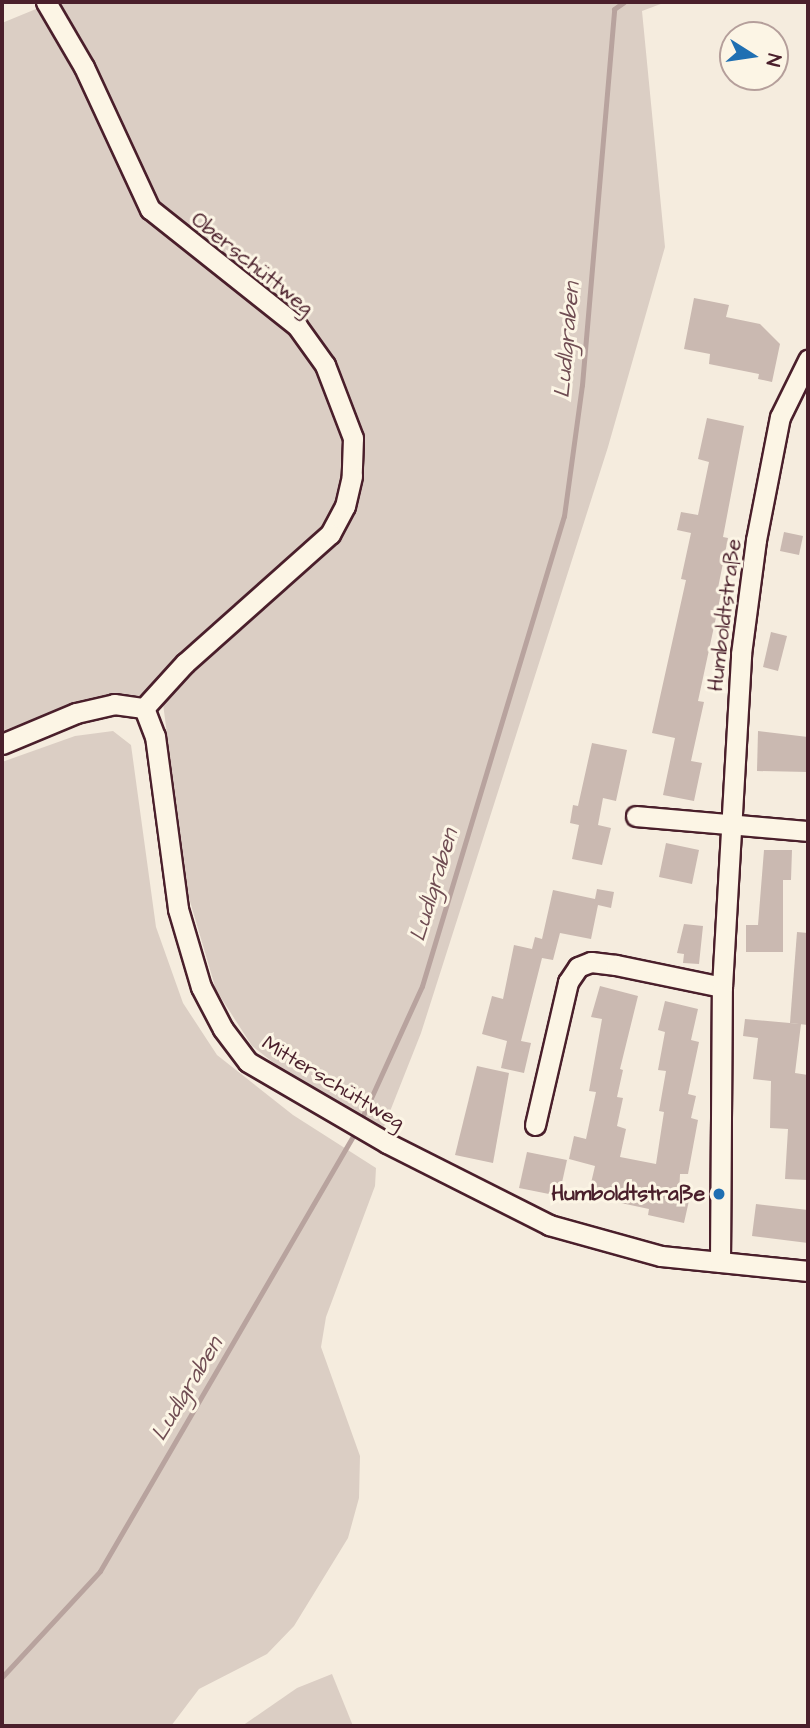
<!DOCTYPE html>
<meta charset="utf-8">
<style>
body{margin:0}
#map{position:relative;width:810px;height:1728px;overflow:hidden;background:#f5ecde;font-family:"Architects Daughter",sans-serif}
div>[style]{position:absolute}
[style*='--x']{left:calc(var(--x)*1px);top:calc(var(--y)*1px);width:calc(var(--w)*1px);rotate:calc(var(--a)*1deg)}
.green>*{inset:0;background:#dbcec4}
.stream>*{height:5px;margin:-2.5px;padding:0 2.5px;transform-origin:2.5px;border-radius:2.5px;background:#b8a39e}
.building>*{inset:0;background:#cab9b1}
.roads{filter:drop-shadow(2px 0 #4a1f2b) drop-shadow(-2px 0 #4a1f2b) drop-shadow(0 2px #4a1f2b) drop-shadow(0 -2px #4a1f2b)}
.minor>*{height:19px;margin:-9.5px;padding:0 9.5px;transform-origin:9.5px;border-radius:9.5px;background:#fcf5e5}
.dots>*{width:19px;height:19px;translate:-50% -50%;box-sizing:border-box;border:4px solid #fcf5e5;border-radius:50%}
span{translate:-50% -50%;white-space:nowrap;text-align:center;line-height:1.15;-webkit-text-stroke:6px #fcf5e5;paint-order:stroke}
.street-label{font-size:21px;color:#4a1f2b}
.poi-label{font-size:21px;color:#4a1f2b;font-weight:700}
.right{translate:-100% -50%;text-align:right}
.water-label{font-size:23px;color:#704d53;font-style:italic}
.frame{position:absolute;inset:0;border:4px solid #4a1f2b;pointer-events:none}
.north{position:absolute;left:719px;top:21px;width:70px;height:70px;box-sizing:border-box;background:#fcf5e5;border:2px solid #b59f9b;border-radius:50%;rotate:102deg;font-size:19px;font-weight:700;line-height:28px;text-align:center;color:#4a1f2b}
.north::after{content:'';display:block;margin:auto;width:24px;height:32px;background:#1f6fb2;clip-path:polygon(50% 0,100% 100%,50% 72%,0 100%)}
</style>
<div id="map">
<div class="green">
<i style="clip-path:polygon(53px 2px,666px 2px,642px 11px,665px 247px,608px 447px,421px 1033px,383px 1129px,297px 1081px,252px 1046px,216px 990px,189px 898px,159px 674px,143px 698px,75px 704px,2px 731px,2px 23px)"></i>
<i style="clip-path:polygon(113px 731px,131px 745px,156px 927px,183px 1003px,217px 1055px,293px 1115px,376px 1168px,375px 1186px,326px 1317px,321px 1347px,360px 1456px,359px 1498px,348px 1538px,294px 1626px,267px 1654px,199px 1689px,171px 1726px,2px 1726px,2px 762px,75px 736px)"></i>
<i style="clip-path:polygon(332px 1674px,353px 1726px,242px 1726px,297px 1688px)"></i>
</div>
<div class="stream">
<i style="--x:360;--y:1122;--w:149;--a:-65.5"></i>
<i style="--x:422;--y:986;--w:491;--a:-73.2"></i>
<i style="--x:564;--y:516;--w:132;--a:-82.2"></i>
<i style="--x:582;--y:385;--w:377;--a:-85.1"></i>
<i style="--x:614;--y:9;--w:12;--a:-35"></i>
<i style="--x:2;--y:1677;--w:144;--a:-47.2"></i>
<i style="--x:100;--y:1571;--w:509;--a:-59.81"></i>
</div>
<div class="building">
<i style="clip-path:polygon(694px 298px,729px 305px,726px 317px,760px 324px,780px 344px,772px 382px,758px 379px,759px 374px,709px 364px,710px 354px,684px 349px)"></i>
<i style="clip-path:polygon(707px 418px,744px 426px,723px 537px,728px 538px,717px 593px,721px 594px,698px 701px,704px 702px,691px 761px,702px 763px,694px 801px,663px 795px,675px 738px,652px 733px,686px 580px,681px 579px,691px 533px,677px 530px,681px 512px,698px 515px,709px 462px,698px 459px)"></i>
<i style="clip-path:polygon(784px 532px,803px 536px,799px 555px,780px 551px)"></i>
<i style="clip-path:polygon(771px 632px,787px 636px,778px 671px,763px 667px)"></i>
<i style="clip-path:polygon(758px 731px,808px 737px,808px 772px,757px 771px)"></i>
<i style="clip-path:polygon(592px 743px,627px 750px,616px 801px,603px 798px,598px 825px,611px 828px,602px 865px,572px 859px,579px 825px,570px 823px,573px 805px,578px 806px)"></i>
<i style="clip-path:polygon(666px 843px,699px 850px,692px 884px,659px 877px)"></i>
<i style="clip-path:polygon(764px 850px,792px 850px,791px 880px,783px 880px,783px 952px,746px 952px,746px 925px,758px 925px)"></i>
<i style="clip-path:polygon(597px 889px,614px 892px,611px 908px,598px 905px,591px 939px,560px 933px,553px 960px,542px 958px,521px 1041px,531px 1043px,524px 1073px,501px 1068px,507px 1041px,482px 1034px,492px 996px,503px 999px,514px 945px,532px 949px,535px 937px,542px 939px,553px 890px,595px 899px)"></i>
<i style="clip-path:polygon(684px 924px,703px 926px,699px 964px,683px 963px,684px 954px,677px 953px)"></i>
<i style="clip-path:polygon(797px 932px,808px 933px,808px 1025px,790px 1023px)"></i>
<i style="clip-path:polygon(600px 986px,638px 996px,620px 1069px,623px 1070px,617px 1097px,623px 1098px,617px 1126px,626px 1129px,620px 1157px,656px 1164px,664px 1112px,659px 1111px,666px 1071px,658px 1070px,665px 1032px,658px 1030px,665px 1001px,698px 1009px,691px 1040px,699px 1042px,688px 1094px,696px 1096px,691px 1118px,698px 1120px,688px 1174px,680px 1174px,679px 1194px,690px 1196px,684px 1223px,648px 1215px,649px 1209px,588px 1196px,595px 1166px,569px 1159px,574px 1136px,586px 1139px,596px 1092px,589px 1091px,602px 1019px,591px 1017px)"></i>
<i style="clip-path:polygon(745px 1019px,801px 1024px,795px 1073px,808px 1075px,808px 1180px,785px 1179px,788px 1129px,770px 1128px,771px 1081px,753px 1079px,758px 1038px,743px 1036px)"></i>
<i style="clip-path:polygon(477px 1066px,509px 1073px,493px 1163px,455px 1155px)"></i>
<i style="clip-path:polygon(527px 1152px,567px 1160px,559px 1196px,519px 1188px)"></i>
<i style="clip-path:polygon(756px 1204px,808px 1210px,808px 1243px,752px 1236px)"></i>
</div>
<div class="roads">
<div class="minor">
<i style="--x:46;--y:2;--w:75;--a:59.7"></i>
<i style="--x:84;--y:67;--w:157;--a:65.1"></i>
<i style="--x:150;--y:209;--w:188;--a:38.5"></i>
<i style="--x:297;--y:326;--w:48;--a:54.3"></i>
<i style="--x:325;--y:365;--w:78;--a:69"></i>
<i style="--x:353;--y:438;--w:38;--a:92"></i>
<i style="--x:352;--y:476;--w:31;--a:103"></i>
<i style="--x:345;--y:506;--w:32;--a:118"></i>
<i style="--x:330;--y:534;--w:194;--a:138.3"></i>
<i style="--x:185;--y:663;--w:61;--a:132.3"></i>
<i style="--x:144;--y:708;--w:30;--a:69"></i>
<i style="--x:155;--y:736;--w:175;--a:82.4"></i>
<i style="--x:178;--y:909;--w:81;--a:73.6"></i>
<i style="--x:201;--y:987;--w:47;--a:62.4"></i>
<i style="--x:223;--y:1029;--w:41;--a:52.9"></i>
<i style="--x:248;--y:1062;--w:161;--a:30.2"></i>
<i style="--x:387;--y:1143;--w:182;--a:26.8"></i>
<i style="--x:549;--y:1225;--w:116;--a:15.5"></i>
<i style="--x:661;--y:1256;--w:148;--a:5.8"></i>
<i style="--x:2;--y:744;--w:80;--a:-22.7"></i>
<i style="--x:76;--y:713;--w:39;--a:-13"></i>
<i style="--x:114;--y:704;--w:30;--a:8"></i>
<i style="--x:636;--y:816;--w:173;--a:5"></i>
<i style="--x:535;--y:1125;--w:147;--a:-77"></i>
<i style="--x:568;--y:982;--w:18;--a:-56"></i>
<i style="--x:578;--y:967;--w:14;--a:-21"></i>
<i style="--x:591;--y:962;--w:25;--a:7"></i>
<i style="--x:616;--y:965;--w:108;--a:11.7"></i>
<i style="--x:720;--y:1262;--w:275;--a:-89.6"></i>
<i style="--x:722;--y:987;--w:334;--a:-86.7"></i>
<i style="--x:741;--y:654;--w:115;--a:-82.5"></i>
<i style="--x:756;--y:540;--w:125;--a:-79"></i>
<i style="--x:780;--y:417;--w:64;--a:-63.8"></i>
</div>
</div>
<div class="dots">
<i style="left:719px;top:1194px;background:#1f6fb2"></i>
</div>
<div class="street-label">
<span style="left:252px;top:264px;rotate:39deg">Oberschüttweg</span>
<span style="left:725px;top:615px;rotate:-83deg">Humboldtstraße</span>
<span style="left:333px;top:1083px;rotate:31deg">Mitterschüttweg</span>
</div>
<div class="poi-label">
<span class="right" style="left:705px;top:1194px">Humboldtstraße</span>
</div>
<div class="water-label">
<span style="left:567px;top:340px;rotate:-85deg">Ludlgraben</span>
<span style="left:434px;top:885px;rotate:-73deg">Ludlgraben</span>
<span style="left:187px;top:1389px;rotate:-59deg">Ludlgraben</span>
</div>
<div class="frame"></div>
<div class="north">N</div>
</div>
